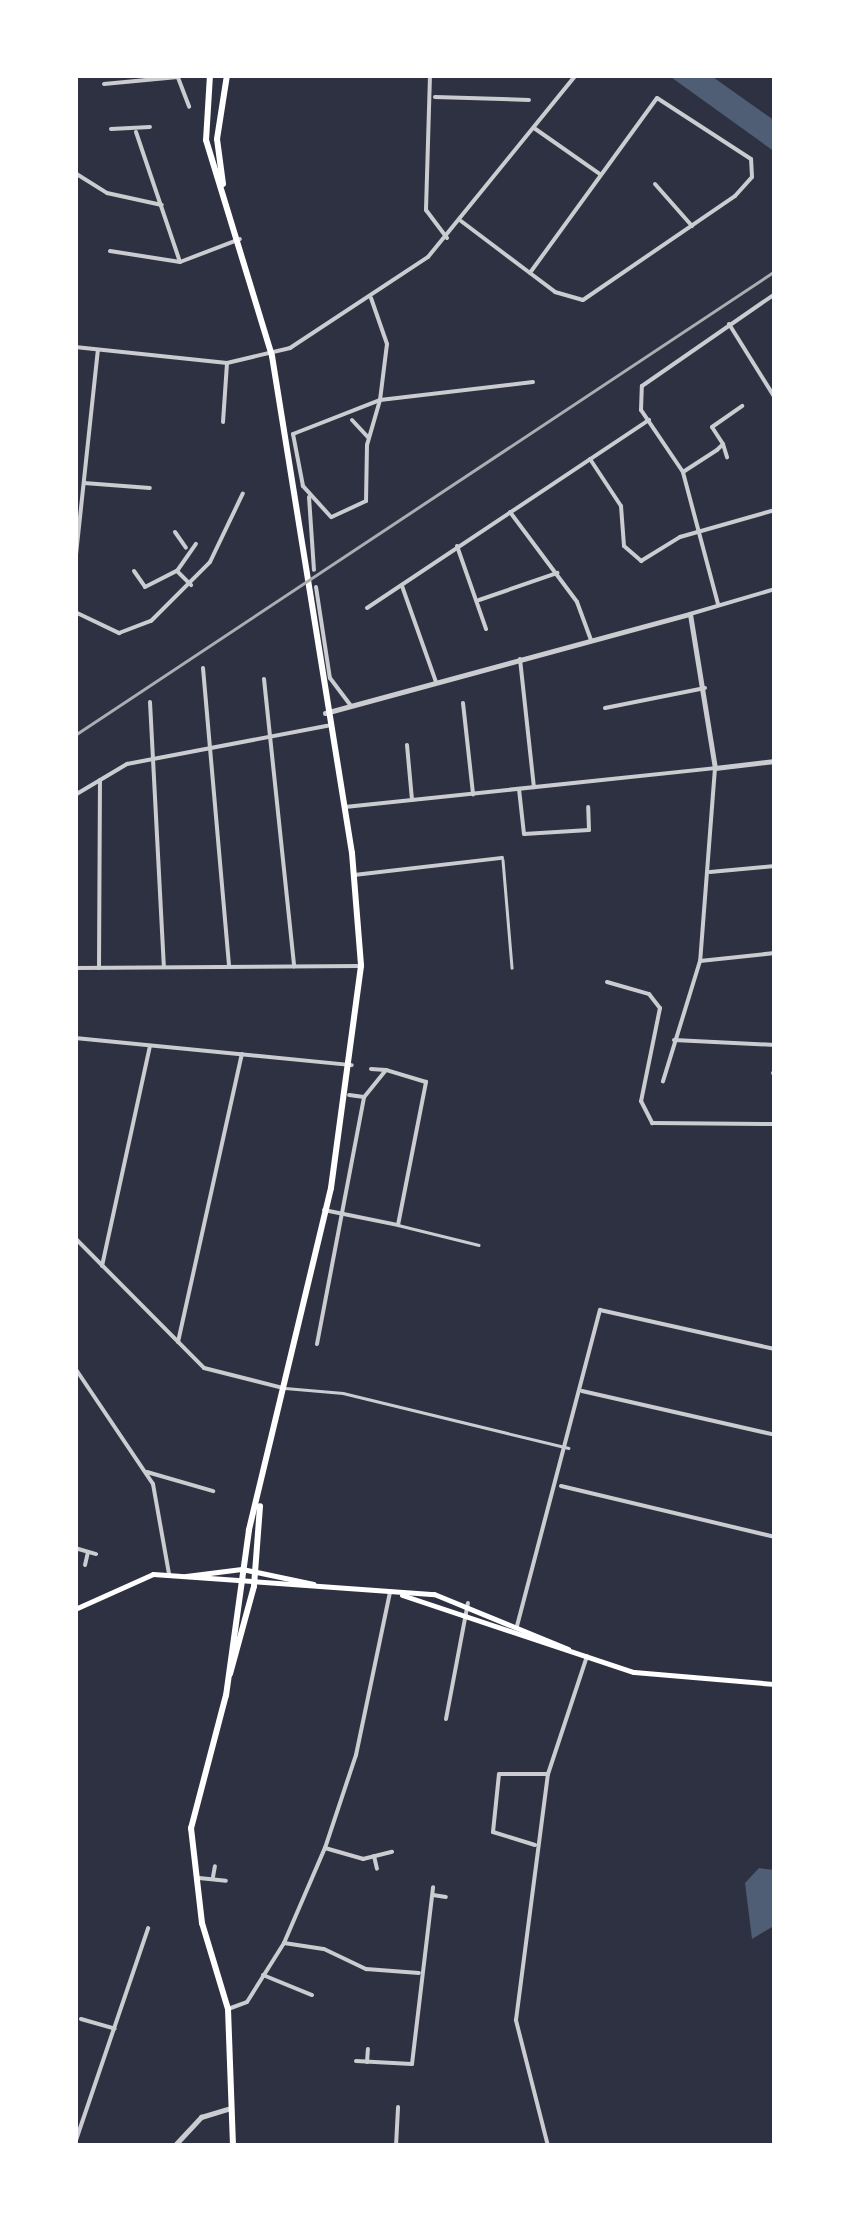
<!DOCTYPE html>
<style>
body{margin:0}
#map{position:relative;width:850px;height:2221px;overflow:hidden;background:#2d3142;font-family:Rubik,sans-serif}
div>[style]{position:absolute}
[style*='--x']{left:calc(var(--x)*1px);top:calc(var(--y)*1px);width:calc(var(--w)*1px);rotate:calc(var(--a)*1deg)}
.water>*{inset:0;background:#4f5d75}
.service>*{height:2.5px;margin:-1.25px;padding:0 1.25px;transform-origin:1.25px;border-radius:1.25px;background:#caccd0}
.pedestrian>*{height:2.5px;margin:-1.25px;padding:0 1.25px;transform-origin:1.25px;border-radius:1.25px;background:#caccd0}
.minor>*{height:4px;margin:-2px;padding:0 2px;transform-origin:2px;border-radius:2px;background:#caccd0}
.tertiary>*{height:5px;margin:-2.5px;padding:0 2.5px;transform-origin:2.5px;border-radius:2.5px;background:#caccd0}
.secondary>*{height:5px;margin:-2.5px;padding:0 2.5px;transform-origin:2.5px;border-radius:2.5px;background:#fff}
.primary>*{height:6px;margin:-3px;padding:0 3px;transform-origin:3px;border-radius:3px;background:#fff}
.rail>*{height:2.5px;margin:-1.25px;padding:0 1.25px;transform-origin:1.25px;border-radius:1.25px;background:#abadb3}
span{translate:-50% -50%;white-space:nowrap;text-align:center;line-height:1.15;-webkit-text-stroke:10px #fff;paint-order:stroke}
.frame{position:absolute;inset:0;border:78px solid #fff;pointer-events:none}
</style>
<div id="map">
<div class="water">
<i style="clip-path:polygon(668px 75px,710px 75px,775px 121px,775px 152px)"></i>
<i style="clip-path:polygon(759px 1868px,775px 1870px,772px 1927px,752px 1939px,745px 1883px)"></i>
</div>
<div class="service">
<i style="--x:503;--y:860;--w:108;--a:85.2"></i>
<i style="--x:285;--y:1388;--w:58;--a:4.9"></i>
<i style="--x:343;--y:1393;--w:232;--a:13.7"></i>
</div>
<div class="pedestrian">
<i style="--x:398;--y:1225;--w:83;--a:13.9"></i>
</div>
<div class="minor">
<i style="--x:177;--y:75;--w:34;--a:69"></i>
<i style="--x:430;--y:75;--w:135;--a:91.7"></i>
<i style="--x:426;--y:210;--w:35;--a:53"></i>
<i style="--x:104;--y:84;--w:74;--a:-5.4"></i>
<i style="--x:435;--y:97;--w:94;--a:1.8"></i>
<i style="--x:534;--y:128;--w:80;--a:34.9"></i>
<i style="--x:111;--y:129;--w:39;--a:-3"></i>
<i style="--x:136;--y:132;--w:137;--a:71.3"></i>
<i style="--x:75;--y:173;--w:38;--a:32"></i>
<i style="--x:107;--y:193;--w:56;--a:12.3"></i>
<i style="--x:655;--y:184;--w:56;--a:48.6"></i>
<i style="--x:461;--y:221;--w:86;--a:37"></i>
<i style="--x:530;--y:273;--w:31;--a:37"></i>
<i style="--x:555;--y:292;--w:29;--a:16"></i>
<i style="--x:583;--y:300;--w:184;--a:-34.4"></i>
<i style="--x:735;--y:196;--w:25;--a:-48"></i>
<i style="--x:752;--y:177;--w:18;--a:-93"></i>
<i style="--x:751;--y:159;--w:112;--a:-147"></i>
<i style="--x:657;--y:98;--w:216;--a:126"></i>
<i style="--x:110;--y:251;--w:71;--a:8.9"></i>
<i style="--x:180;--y:262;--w:64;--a:-21"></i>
<i style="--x:371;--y:298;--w:49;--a:70.8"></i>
<i style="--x:387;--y:344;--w:56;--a:97.1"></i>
<i style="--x:380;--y:400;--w:47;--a:106.1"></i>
<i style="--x:367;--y:445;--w:56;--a:91"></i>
<i style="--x:366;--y:501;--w:38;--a:155"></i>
<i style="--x:331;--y:517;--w:42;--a:-132.1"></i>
<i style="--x:303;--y:486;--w:53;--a:-100.9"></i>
<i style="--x:293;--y:434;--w:93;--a:-21.3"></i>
<i style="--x:729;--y:324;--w:87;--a:58.1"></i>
<i style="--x:75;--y:347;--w:153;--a:6"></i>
<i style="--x:227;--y:363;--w:65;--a:-13.4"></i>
<i style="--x:290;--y:348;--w:165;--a:-33.4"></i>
<i style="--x:428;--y:257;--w:235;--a:-50.9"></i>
<i style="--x:380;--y:400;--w:154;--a:-6.7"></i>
<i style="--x:352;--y:420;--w:23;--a:47"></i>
<i style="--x:223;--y:422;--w:59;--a:-86.1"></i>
<i style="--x:723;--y:444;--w:14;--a:73"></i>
<i style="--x:590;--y:459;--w:56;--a:56.6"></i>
<i style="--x:621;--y:506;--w:40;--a:85.7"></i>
<i style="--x:624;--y:546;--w:23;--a:41"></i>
<i style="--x:641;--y:561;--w:46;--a:-31.6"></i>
<i style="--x:680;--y:537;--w:99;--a:-15.9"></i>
<i style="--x:683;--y:472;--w:75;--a:-124.1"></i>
<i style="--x:641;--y:410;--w:24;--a:-88"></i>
<i style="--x:642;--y:386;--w:162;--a:-34.7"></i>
<i style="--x:84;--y:483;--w:66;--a:4.3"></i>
<i style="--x:309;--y:497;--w:73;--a:86.1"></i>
<i style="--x:510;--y:512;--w:112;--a:53.3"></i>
<i style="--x:577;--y:602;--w:40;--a:69.8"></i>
<i style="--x:175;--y:532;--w:19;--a:55"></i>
<i style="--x:457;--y:546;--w:88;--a:70.7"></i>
<i style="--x:75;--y:564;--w:215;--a:-83.9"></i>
<i style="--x:134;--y:571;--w:19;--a:55"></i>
<i style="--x:145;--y:587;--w:36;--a:-27"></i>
<i style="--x:177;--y:571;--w:20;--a:45"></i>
<i style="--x:177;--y:571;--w:33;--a:-55"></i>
<i style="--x:402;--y:586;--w:102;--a:70.5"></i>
<i style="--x:316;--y:587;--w:92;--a:81.3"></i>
<i style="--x:330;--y:678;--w:35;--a:53"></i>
<i style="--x:479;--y:600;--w:83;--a:-19.1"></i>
<i style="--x:718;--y:604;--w:137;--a:-104.9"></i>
<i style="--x:683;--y:472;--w:40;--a:-32.9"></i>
<i style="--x:717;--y:450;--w:8;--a:-45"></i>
<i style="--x:723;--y:444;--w:20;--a:-123"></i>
<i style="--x:712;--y:427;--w:37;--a:-35"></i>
<i style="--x:367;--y:608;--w:339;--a:-33.7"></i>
<i style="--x:75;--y:612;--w:49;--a:25.5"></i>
<i style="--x:119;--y:633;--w:34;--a:-21"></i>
<i style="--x:151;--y:621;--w:83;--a:-45"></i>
<i style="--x:210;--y:562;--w:76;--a:-64.4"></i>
<i style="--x:690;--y:614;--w:89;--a:-16.4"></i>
<i style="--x:520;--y:659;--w:129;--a:83.8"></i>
<i style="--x:203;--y:668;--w:300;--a:85"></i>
<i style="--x:264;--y:679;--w:289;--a:84"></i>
<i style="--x:150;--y:702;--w:265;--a:87"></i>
<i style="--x:463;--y:703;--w:92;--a:83.7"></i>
<i style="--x:605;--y:708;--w:102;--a:-11.3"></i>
<i style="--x:407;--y:745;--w:55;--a:84.8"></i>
<i style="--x:519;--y:789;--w:45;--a:83.7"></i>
<i style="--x:524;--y:834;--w:65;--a:-3.5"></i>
<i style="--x:589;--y:830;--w:23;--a:-92"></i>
<i style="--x:75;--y:795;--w:61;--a:-30.8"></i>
<i style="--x:127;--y:764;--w:204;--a:-10.8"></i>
<i style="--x:345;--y:807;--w:372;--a:-6"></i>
<i style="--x:715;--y:768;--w:194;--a:94.4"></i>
<i style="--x:700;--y:961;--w:126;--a:107.1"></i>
<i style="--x:710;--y:872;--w:65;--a:-5.3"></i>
<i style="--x:354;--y:875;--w:149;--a:-6.6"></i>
<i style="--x:700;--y:961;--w:75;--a:-6.1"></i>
<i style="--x:75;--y:968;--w:285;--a:-0.4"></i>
<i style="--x:99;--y:968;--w:188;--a:-89.7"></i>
<i style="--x:607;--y:982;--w:44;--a:15.9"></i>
<i style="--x:649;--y:994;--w:18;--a:52"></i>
<i style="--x:660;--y:1008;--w:95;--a:101.5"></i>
<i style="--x:641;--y:1101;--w:25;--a:63"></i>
<i style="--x:652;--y:1123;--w:123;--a:0.5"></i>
<i style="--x:75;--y:1038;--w:278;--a:5.6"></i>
<i style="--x:674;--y:1040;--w:101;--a:2.8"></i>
<i style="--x:371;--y:1069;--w:15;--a:4"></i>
<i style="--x:773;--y:1073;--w:2;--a:0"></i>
<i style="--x:324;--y:1210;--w:76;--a:11.5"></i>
<i style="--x:398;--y:1225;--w:146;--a:-78.9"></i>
<i style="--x:426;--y:1082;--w:42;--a:-163.3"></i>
<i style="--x:386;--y:1070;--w:35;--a:129"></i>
<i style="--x:364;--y:1097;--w:15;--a:-172"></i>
<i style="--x:75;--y:1238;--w:183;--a:45.2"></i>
<i style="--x:204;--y:1368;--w:81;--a:14.2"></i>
<i style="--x:102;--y:1266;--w:225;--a:-77.7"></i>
<i style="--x:178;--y:1342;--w:295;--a:-77.5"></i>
<i style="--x:317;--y:1344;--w:251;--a:-79.2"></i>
<i style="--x:75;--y:1368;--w:140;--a:56.1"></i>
<i style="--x:153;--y:1484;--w:91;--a:79.9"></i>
<i style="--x:582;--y:1391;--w:198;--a:12.8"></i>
<i style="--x:147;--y:1472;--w:69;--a:16.1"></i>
<i style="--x:561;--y:1486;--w:220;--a:13.4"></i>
<i style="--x:75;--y:1548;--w:22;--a:16"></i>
<i style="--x:85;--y:1565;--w:13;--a:-77"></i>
<i style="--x:517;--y:1626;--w:327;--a:-75.3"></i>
<i style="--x:600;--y:1310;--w:179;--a:12.6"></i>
<i style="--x:446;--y:1719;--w:118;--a:-79.3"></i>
<i style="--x:535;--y:1845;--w:44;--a:-162.8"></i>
<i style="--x:493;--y:1832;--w:58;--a:-84.1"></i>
<i style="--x:499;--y:1774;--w:49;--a:0"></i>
<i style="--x:325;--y:1848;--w:40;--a:16"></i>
<i style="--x:363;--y:1859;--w:30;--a:-14"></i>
<i style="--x:374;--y:1856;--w:13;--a:77"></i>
<i style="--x:213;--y:1877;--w:11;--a:-80"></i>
<i style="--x:199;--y:1878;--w:27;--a:6"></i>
<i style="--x:433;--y:1895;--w:13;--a:9"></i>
<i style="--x:284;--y:1943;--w:40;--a:8.5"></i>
<i style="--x:324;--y:1949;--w:47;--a:25.5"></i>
<i style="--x:366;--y:1969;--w:53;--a:4.3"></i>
<i style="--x:263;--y:1975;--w:53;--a:22.2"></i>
<i style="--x:228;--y:2009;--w:20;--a:-20"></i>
<i style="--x:247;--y:2002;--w:70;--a:-57.9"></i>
<i style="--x:284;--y:1943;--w:103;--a:-66.7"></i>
<i style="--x:325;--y:1848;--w:98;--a:-71.6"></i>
<i style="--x:356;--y:1755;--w:167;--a:-78.2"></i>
<i style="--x:81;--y:2019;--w:35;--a:16"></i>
<i style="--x:356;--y:2061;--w:56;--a:3.1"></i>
<i style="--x:412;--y:2064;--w:178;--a:-83.2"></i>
<i style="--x:367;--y:2062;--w:13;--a:-86"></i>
<i style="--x:75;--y:2143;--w:227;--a:-71.2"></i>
<i style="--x:396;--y:2146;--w:39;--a:-87"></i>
<i style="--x:548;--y:2146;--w:130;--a:-104.3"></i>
<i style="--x:516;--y:2020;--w:248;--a:-82.6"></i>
<i style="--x:548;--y:1774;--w:124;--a:-71.7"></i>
</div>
<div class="tertiary">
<i style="--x:325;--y:713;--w:378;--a:-15.2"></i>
<i style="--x:690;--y:614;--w:156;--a:80.8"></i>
<i style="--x:715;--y:768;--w:60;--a:-6.7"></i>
<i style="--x:174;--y:2146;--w:40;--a:-47"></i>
<i style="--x:201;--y:2117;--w:28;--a:-17"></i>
</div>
<div class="secondary">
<i style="--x:186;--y:1576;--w:56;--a:-7.1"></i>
<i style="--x:242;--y:1569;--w:73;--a:11.9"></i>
<i style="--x:402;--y:1595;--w:244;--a:18.4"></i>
<i style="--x:634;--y:1672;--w:142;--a:4.9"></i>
<i style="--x:75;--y:1609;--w:85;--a:-24.2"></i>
<i style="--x:153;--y:1574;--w:282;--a:4.1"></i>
<i style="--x:434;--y:1594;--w:145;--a:22.3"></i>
</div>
<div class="primary">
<i style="--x:210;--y:75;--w:65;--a:93.5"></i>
<i style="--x:206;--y:140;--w:226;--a:73"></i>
<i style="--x:272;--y:356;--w:503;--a:80.86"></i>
<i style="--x:352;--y:853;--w:113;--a:85.4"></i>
<i style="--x:361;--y:966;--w:224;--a:97.7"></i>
<i style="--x:331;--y:1188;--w:352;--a:103.5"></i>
<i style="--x:249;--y:1530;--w:167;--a:97.9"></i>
<i style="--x:226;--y:1695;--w:138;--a:104.7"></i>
<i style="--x:191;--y:1828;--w:96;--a:83.4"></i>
<i style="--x:202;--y:1923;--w:90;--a:73.2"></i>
<i style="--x:228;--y:2009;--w:137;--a:87.9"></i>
<i style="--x:223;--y:184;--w:45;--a:-97.6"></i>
<i style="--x:217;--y:139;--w:65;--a:-81.1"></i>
<i style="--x:230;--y:1674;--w:91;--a:-74.7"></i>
<i style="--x:254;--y:1586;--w:80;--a:-85.7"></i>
</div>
<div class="rail">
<i style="--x:75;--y:735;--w:840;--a:-33.54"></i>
</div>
<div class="frame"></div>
</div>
